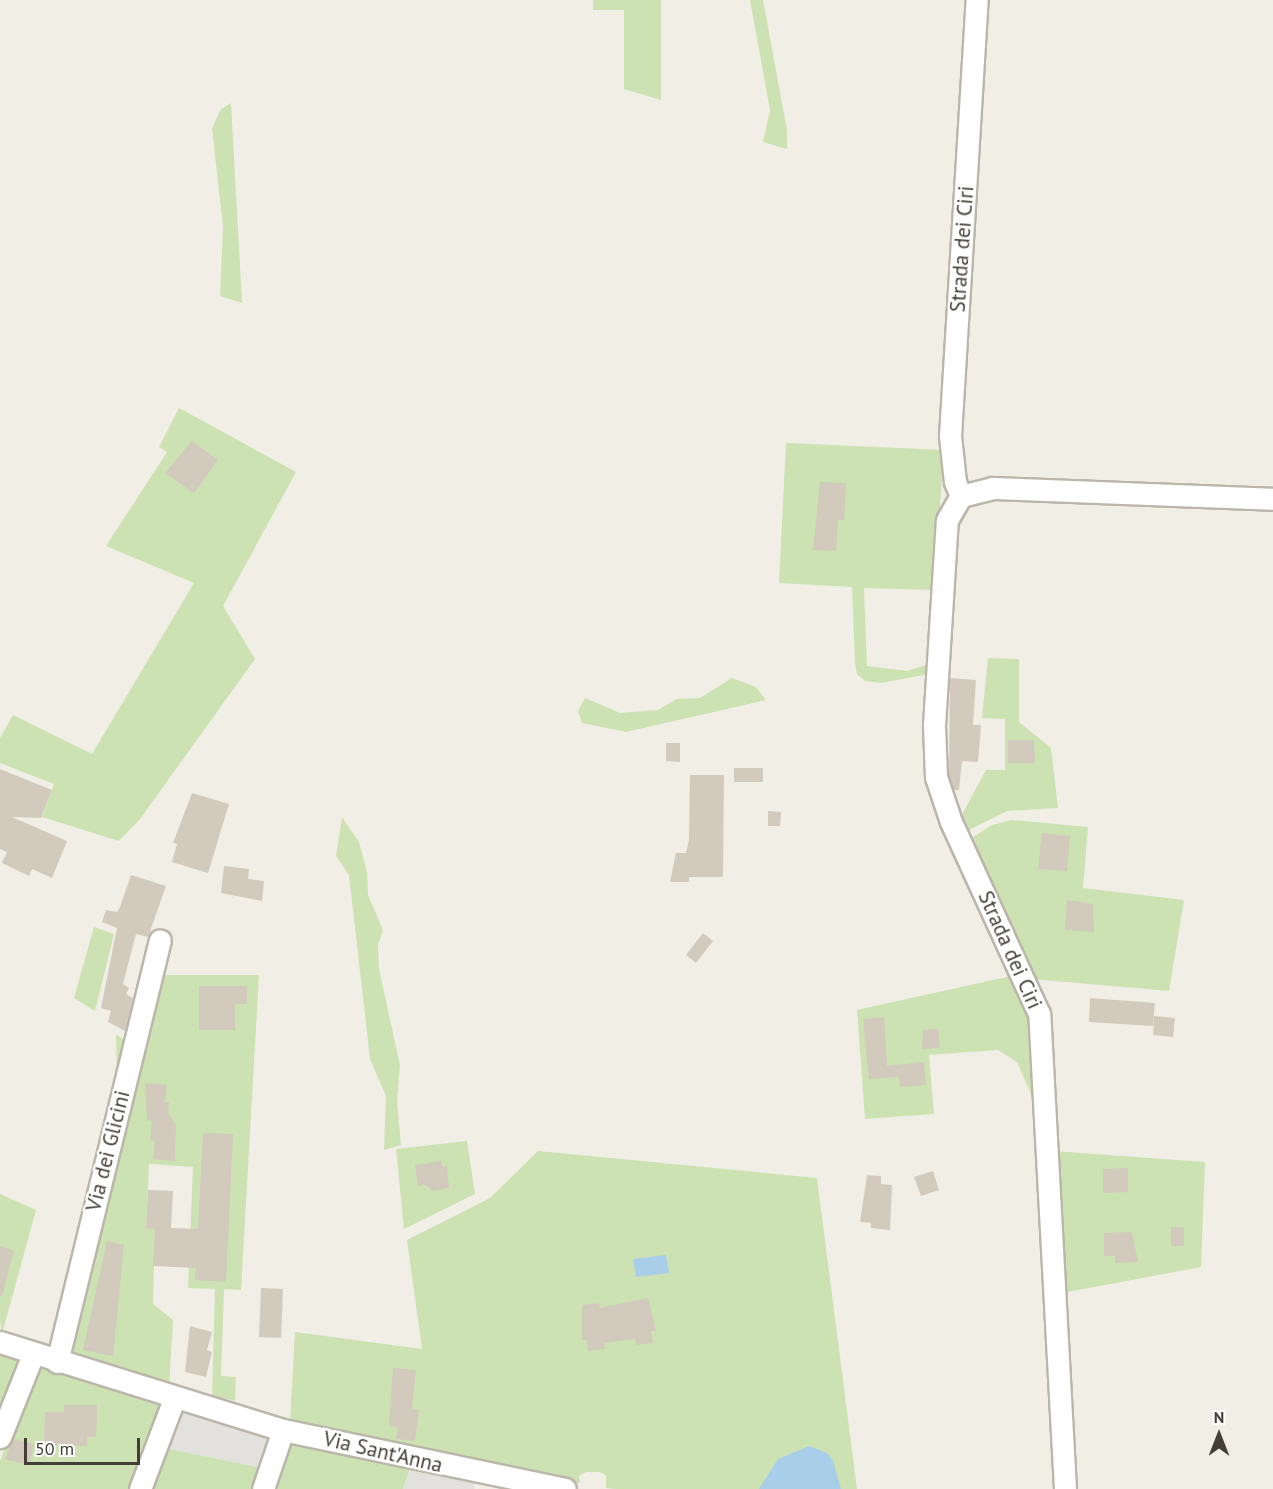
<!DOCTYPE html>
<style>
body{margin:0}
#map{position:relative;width:1273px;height:1489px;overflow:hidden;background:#f1eee6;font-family:"PT Sans",sans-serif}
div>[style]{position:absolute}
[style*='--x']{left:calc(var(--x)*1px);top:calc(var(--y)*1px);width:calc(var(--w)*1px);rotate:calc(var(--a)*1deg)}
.green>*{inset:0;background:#cce2b3}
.parking>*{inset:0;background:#e3e1de}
.water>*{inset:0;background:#a8cee9}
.building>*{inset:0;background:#d2cabd}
.roads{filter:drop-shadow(2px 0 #bcb6aa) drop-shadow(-2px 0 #bcb6aa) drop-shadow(0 2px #bcb6aa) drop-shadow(0 -2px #bcb6aa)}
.minor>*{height:21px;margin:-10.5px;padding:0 10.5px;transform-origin:10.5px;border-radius:10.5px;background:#fff}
span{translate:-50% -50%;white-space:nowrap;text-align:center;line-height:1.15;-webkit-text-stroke:4.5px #fff;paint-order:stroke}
.street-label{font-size:21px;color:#443f36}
.north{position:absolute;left:1189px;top:1405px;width:60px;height:60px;-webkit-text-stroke:4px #fff;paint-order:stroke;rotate:0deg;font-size:16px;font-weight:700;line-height:24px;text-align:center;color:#443f36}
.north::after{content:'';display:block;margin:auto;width:21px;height:27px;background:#443f36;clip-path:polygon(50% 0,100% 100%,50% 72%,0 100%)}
.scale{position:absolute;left:24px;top:1438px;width:116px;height:27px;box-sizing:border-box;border:3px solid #443f36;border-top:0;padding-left:8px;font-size:18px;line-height:21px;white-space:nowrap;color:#443f36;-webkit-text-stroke:4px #fff;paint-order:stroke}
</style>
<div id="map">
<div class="green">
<i style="clip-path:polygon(593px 0,661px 0,661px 100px,624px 89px,624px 10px,593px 10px)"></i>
<i style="clip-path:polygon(750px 0,763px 0,787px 130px,787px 149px,763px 142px,770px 110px)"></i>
<i style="clip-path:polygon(231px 103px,242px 303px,220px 296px,223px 227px,212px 128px,221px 109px)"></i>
<i style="clip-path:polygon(179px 408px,296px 472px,223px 606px,255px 659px,140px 819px,119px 841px,42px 817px,54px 784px,0 763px,0 738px,13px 715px,92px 754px,194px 583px,106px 546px,167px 452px,159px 447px)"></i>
<i style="clip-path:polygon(786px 443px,944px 450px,934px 590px,864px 588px,867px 666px,907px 671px,929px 664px,929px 674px,881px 683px,865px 681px,857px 674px,855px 663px,852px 587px,779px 583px)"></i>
<i style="clip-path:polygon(988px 658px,1019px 659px,1019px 722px,1051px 748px,1058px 808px,1007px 811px,963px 833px,958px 822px,986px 770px,1005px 770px,1005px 719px,982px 718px)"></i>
<i style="clip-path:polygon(732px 678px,756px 687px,766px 700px,626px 732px,582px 723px,578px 711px,585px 698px,620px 713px,658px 710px,677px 699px,700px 698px)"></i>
<i style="clip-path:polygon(342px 817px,359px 842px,367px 872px,368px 895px,383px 930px,378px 945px,379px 969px,400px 1065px,397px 1101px,401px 1145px,384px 1150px,386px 1096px,370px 1059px,349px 875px,336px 856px)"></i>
<i style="clip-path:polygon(1012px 820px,1088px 827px,1083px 888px,1184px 900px,1169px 991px,1032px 979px,967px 841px,992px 825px)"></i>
<i style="clip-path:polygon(94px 927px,114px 934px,95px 1011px,74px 998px)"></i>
<i style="clip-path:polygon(156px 975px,259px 975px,241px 1290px,224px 1289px,221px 1376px,236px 1377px,235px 1401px,212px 1395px,215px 1289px,188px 1288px,193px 1167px,149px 1164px,146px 1229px,155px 1229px,153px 1304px,173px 1320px,169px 1387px,66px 1356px)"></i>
<i style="clip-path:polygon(1016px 975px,1029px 1002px,1034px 1101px,1017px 1062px,998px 1050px,929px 1055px,934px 1114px,865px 1119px,857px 1010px)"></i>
<i style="clip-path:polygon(116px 1035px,127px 1041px,117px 1081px)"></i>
<i style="clip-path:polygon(467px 1141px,475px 1194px,404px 1229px,396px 1149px)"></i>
<i style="clip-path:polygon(538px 1151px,817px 1178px,857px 1489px,615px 1489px,606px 1488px,606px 1476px,600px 1472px,586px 1472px,579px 1476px,580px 1483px,437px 1456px,290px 1422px,295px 1332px,422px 1349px,407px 1240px,490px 1198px)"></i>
<i style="clip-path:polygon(1054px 1151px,1205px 1162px,1201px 1267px,1062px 1293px)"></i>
<i style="clip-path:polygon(0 1194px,36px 1210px,2px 1334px,0 1319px)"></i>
<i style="clip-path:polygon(0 1353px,21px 1360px,0 1414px)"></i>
<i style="clip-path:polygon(37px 1365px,162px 1404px,131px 1489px,0 1489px,0 1461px)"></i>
<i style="clip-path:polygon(288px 1440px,410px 1469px,403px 1489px,271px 1489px)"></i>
<i style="clip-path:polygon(165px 1448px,263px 1468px,255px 1489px,150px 1489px)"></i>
</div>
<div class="parking">
<i style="clip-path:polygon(179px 1409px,273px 1436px,263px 1468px,165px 1448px)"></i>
<i style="clip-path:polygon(410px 1469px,474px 1483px,474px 1489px,403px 1489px)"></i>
</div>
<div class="water">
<i style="clip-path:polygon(666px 1255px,669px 1273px,636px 1277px,633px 1259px)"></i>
<i style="clip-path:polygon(809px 1446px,827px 1453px,833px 1461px,841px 1489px,759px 1489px,778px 1459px)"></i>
</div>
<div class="building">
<i style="clip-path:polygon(192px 441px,218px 460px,194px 493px,165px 473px)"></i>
<i style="clip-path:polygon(820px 482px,846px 483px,844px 520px,838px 520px,836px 551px,813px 550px)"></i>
<i style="clip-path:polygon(950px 678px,976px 680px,973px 725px,981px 725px,978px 762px,962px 761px,959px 790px,954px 790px,949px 775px)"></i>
<i style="clip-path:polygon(1008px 740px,1034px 740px,1035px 763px,1008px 763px)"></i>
<i style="clip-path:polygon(666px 743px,680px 743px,680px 762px,666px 761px)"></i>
<i style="clip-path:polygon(734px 768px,763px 768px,763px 782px,734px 782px)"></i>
<i style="clip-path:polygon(0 769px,52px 790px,41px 818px,12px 817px,67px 841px,52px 878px,32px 869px,29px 876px,2px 863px,7px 852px,0 849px)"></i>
<i style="clip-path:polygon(690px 775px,724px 775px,723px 877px,689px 877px,689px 882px,670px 882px,676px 853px,686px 853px,689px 839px)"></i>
<i style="clip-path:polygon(192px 793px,229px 804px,208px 873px,172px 862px,177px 844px,173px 843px)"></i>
<i style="clip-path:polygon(768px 811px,781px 812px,780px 826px,768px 826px)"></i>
<i style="clip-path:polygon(1042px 833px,1070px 836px,1067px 871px,1038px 869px)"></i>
<i style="clip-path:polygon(224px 866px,249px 869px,248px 879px,264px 881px,262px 901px,221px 893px)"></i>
<i style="clip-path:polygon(131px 875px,166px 886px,148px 937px,136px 934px,123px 984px,129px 988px,126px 994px,133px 998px,125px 1031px,108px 1022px,111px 1011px,101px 1008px,117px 928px,102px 922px,106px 910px,117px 912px,120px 907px)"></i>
<i style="clip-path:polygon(1067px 900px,1093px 904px,1094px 932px,1065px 930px)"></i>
<i style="clip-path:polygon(703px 933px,713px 941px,696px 963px,686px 955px)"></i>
<i style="clip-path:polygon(199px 986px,247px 986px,247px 1004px,235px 1004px,235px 1030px,199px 1030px)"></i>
<i style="clip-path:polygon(1090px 998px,1155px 1003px,1153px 1026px,1089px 1022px)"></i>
<i style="clip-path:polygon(1154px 1016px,1175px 1018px,1173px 1037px,1153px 1035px)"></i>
<i style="clip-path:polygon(884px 1017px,887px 1066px,924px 1062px,926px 1085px,900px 1087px,899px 1077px,869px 1079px,863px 1019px)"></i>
<i style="clip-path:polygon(938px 1029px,940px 1048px,922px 1049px,923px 1030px)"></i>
<i style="clip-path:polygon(145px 1083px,167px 1085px,165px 1102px,169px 1102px,168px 1113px,176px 1125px,175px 1161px,153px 1159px,155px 1141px,150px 1140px,152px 1121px,147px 1120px)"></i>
<i style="clip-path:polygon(203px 1133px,233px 1134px,226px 1282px,195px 1280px,196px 1268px,153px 1266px,155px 1229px,146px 1229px,148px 1190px,173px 1191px,171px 1228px,198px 1229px)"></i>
<i style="clip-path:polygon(441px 1161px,443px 1167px,447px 1166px,449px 1188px,432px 1191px,426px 1185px,418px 1186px,415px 1165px)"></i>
<i style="clip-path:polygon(1128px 1168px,1128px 1192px,1103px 1193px,1103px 1169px)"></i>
<i style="clip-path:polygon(933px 1171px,939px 1190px,921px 1196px,914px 1177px)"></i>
<i style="clip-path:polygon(867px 1175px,881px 1176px,881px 1184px,892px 1185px,890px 1230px,871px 1228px,871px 1223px,860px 1222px)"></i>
<i style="clip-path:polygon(1171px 1227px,1184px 1227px,1184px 1246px,1171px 1246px)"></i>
<i style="clip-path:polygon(1132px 1232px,1138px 1262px,1115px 1263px,1115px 1256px,1104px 1256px,1104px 1233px)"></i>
<i style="clip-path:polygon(107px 1241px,124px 1245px,113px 1356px,83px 1350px)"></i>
<i style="clip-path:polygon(0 1246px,14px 1251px,2px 1296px,0 1296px)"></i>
<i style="clip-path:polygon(261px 1288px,283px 1289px,281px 1338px,259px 1337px)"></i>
<i style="clip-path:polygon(648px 1298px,656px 1331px,651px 1331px,653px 1343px,636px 1345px,635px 1339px,604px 1343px,605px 1349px,588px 1351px,587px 1340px,582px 1340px,582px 1305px,599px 1303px,600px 1308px)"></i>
<i style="clip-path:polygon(190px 1326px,212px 1332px,207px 1350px,212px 1352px,206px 1377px,185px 1372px)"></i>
<i style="clip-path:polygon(393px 1368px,416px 1370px,412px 1409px,419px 1410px,415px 1441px,396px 1439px,398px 1427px,389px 1426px)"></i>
<i style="clip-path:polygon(64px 1405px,97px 1405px,96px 1437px,87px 1437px,87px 1446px,44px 1445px,45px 1412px,64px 1412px)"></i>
<i style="clip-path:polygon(13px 1439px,34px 1444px,29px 1465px,5px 1459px)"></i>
</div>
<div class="roads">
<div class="minor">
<i style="--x:961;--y:496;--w:15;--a:-113"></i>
<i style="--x:955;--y:482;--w:46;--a:-96.2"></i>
<i style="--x:950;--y:436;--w:437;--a:-86.5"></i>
<i style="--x:0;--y:1342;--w:296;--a:17.3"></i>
<i style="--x:283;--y:1430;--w:288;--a:11.8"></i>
<i style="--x:57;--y:1362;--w:434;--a:-76.3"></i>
<i style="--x:0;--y:1437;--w:89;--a:-68.3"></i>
<i style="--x:140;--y:1489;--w:96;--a:-69.3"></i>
<i style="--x:263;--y:1489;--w:62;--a:-71.3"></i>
<i style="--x:1065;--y:1489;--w:476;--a:-93.1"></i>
<i style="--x:1039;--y:1014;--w:211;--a:-114.6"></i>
<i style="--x:951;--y:822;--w:47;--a:-108.4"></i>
<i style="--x:936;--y:777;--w:52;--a:-92.2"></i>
<i style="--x:934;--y:725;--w:205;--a:-86.4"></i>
<i style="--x:947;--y:520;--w:28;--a:-60"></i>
<i style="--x:961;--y:496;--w:32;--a:-14"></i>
<i style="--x:992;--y:488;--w:281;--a:2.2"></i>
</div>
</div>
<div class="street-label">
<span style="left:962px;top:249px;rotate:-86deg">Strada dei Ciri</span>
<span style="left:1010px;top:950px;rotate:66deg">Strada dei Ciri</span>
<span style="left:108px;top:1151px;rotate:-76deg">Via dei Glicini</span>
<span style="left:383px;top:1452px;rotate:13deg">Via Sant'Anna</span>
</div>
<div class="north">N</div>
<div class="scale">50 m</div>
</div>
